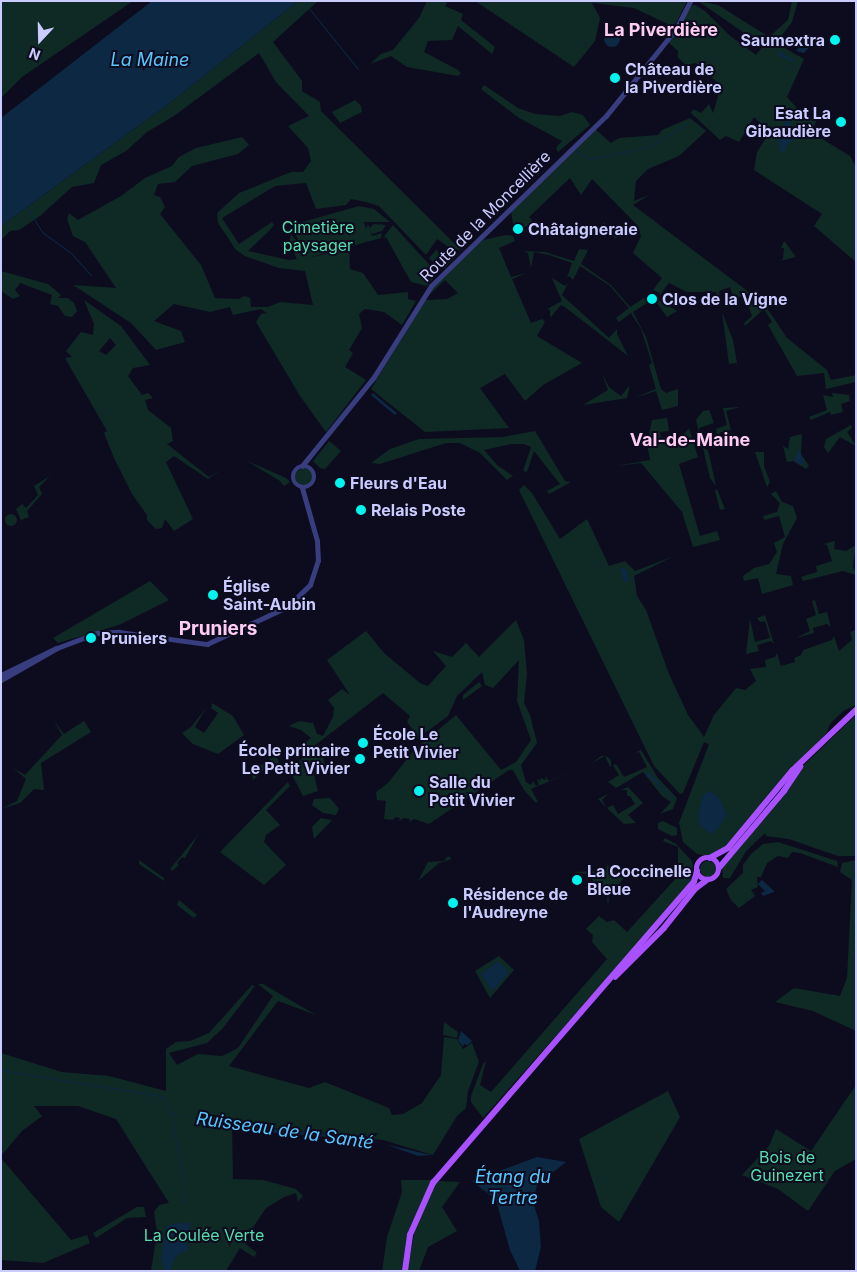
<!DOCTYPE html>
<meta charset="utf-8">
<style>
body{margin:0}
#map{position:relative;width:857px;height:1272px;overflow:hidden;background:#0d0c1f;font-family:Inter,sans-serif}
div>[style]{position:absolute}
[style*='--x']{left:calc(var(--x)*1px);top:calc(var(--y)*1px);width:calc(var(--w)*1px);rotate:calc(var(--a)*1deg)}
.green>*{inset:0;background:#0f2925}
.round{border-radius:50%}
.water>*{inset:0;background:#0c2843}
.stream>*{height:1px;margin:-0.5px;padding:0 0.5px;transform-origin:0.5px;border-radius:0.5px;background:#0c2843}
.minor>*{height:4.5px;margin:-2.25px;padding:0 2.25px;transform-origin:2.25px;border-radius:2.25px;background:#373d7e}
.minor>.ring{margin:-2.25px;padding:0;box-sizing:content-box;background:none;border:4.5px solid #373d7e;border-radius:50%}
.major>*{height:5.5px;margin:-2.75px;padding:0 2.75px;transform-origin:2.75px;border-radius:2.75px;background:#a951ff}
.major>.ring{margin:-2.75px;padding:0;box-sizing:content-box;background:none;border:5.5px solid #a951ff;border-radius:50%}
.dots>*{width:14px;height:14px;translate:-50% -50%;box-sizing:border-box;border:2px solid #0d0c1f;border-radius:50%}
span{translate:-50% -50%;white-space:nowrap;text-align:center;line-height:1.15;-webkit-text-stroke:4px #0d0c1f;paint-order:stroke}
.poi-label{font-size:16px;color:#cacbff;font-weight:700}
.right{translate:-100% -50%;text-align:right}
.left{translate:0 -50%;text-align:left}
.street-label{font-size:16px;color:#cacbff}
.park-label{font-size:16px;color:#57deac}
.neighbourhood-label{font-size:18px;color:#ffccf3;font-weight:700}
.water-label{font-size:18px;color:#58c6ff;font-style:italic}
.quarter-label{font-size:19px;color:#ffccf3;font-weight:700}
.frame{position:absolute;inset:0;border:2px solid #cacbff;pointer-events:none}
.north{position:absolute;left:15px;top:15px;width:50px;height:50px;-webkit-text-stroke:4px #0d0c1f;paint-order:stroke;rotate:201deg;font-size:14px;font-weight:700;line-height:20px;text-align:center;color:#cacbff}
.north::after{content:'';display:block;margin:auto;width:18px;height:22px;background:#cacbff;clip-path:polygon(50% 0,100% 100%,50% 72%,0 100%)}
</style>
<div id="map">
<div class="green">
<i style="clip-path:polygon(1px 1px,133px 1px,22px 77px,1px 98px)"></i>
<i style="clip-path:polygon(298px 1px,318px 1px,273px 42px,302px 81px,302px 91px,320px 102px,321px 111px,461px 250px,450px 248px,437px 239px,426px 255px,379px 206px,366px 202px,351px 199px,346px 205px,316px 209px,306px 183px,275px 186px,222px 218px,239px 244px,272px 222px,274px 225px,270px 230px,248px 251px,289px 260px,297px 259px,289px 243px,291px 234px,300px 245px,292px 225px,359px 206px,374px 209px,390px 222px,364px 222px,366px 229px,368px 224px,372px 236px,382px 233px,381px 238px,308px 258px,349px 249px,350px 269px,363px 273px,378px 295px,408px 292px,408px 299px,416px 301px,402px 325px,384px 312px,365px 309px,359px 314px,362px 328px,349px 350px,353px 353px,345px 367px,366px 380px,326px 432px,300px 396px,256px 322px,261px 314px,267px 313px,261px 309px,233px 315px,230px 307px,210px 312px,174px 304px,154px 321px,181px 331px,185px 342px,156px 350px,131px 323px,73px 285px,116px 288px,85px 242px,73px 236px,67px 219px,69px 213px,78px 220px,121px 196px,145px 178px,172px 166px,179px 157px,196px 148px,242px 137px,249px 145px,238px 154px,192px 166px,175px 182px,158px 184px,154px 195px,160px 197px,165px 207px,160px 214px,201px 265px,215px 298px,239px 299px,244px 296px,250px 298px,251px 307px,268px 307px,280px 302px,313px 305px,305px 271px,279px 268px,245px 256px,236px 250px,218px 223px,217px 213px,239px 193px,291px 172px,303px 172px,311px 161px,308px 148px,288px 126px,309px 116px,276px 82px,259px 53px,174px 116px,147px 132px,126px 151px,101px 165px,94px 183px,72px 187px,40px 216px,19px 230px,10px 231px,1px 240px,1px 226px,171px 102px)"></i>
<i style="clip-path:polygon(427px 1px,448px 1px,445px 6px,463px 14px,461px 20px,495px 47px,492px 54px,458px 26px,452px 40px,428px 41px,424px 52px,458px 70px,461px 73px,458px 76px,407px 67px,391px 56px,370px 64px,381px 54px,393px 50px,419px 18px)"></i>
<i style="clip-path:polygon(475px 1px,589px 2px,687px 1px,674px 27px,634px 8px,592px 3px,600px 18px,595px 41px,574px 67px)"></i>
<i style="clip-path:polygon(698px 1px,718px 5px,769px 37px,788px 20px,792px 1px,798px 1px,792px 22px,776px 43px,804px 59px,787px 97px,805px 117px,817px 120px,812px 130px,814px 134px,850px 156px,856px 167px,856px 262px,814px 226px,822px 214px,754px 170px,757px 152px,770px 132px,754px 117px,739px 142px,726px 136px,720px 140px,691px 113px,693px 109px,701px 113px,709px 104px,713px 113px,721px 86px,696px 63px,686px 65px,678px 58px,678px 51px,669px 43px,691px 6px,695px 5px,705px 11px,729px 35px,756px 55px,763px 46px)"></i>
<i style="clip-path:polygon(484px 85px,518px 108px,535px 114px,560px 116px,572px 112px,583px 115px,590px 125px,558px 152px,556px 148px,562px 141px,519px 118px,481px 89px)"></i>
<i style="clip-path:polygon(355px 100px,361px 106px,362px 112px,340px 123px,332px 112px)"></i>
<i style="clip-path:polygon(690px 118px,706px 131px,679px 156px,648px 169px,636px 181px,634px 201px,649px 195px,633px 205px,750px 293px,737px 298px,738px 301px,735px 303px,730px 287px,719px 291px,721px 308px,716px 292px,687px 292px,669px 283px,659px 296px,660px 293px,653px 290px,662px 278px,633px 253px,641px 236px,638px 226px,592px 179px,581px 195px,570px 178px,529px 217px,536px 225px,517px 228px,513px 224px,511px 211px,595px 129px,611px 143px,619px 138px,658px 135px,662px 130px)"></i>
<i style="clip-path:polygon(605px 222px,604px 226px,613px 235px,616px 233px,617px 239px,597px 229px)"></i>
<i style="clip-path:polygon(374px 224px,386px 225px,382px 231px,372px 234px,369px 228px)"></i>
<i style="clip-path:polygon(393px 225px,434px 270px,433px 279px,427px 286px,411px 282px,386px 237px,383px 238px)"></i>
<i style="clip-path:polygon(506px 235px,513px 236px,515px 241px,499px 248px,511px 277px,527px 273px,512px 279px,518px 293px,531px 323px,542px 319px,545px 322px,537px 336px,582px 363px,543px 385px,525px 401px,505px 374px,480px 388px,509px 428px,425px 432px,371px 389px,425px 300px,447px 299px,458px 293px,445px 280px,428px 296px,430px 290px,483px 240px)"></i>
<i style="clip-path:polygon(784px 241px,785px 242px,796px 257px,780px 261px,783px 259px,784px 248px,781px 248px)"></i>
<i style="clip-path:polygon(579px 249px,588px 250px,581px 264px,611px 285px,630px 307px,644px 298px,647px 303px,633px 312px,646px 337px,661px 389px,666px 393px,678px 389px,678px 406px,662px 410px,656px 391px,634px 398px,656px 389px,649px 365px,652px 363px,641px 329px,631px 313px,619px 322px,616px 318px,629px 308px,610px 286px,580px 266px,573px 280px,569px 276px,567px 278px,572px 263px,549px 255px,534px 252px,531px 268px,528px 253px,524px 251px,545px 252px,574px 261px)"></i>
<i style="clip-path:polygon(436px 250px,443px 255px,450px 250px,458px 254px,445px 268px,439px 268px,429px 258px)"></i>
<i style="clip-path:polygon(1px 271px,48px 284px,61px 295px,58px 298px,68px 298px,74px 303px,77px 311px,72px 317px,65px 316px,58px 306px,50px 304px,52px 295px,20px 283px,15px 290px,20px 296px,13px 299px,1px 291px)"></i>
<i style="clip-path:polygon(552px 278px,565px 286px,568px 283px,562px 295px,609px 338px,617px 329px,617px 334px,628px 356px,565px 307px,561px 305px,551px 317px,550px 316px,550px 310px,547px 309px,562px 301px)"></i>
<i style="clip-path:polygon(753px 296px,769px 311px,787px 338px,827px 370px,831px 380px,856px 375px,856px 382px,826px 389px,824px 373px,797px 376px,768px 325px,772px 322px,764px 309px,745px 326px,744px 323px,752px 316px,747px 301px)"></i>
<i style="clip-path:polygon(654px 299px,657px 299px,677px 311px,667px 317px)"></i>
<i style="clip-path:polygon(evenodd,84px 300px,121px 326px,150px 365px,133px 368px,128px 376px,142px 395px,148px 393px,153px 398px,145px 400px,148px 410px,171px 428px,173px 441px,167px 444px,209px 477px,221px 470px,208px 479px,174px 456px,166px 462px,193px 519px,174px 531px,165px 519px,162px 528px,156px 529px,147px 520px,147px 515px,132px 494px,114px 458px,104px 433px,107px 431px,65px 358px,72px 357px,66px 351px,81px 332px,93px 335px,94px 324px,84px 300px,110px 338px,116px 345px,106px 355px,99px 351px,110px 338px)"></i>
<i style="clip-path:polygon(722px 312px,733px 340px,737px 363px,729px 364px)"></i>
<i style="clip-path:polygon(602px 374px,609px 387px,621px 396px,630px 385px,627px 398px,583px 405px,608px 390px)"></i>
<i style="clip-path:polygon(832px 393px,849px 395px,850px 401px,841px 404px,843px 412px,831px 415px,830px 412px,811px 420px,809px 417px,827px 410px,823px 395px,833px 397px)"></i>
<i style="clip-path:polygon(740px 407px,726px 411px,731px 430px,719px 433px,718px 438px,716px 429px,727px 425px,723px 408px)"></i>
<i style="clip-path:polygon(709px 410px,714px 423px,699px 428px,701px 442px,696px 420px,703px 411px)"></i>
<i style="clip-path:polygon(667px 418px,669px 431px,660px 432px,661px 438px,670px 437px,675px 445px,689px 428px,698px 457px,679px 464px,700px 536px,717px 531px,720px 540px,693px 547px,682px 512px,641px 463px,616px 466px,650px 460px,647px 444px,652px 420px)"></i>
<i style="clip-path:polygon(851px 425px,852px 428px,847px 432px,856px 446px,840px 437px,828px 453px,824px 447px,826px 439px)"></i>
<i style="clip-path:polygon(535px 431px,565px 481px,571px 482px,549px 494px,547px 491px,560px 484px,534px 451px,527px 472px,523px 471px,531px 447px,524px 444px,511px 444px,484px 450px,497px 465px,513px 476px,507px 480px,480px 453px,460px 443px,446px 443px,380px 464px,371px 463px,390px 449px,419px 439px,503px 437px)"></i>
<i style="clip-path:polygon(802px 434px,801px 454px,809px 466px,806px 469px,793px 461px,787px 462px,783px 446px,788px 449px,790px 437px)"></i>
<i style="clip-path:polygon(329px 441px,341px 451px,325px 469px,320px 468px,313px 461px)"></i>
<i style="clip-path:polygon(703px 448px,708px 450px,716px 486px,710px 478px)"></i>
<i style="clip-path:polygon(755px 452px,764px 452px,764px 466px,770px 482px,767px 487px)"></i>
<i style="clip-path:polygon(247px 461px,286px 478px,290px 482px,284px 486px,280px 481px)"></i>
<i class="round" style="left:295px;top:468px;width:18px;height:18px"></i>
<i style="clip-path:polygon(50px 476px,39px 487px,42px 494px,27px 511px,29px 517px,21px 520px,16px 509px,22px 504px,26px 508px,38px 495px,34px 486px)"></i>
<i style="clip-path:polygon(524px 485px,532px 493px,560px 539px,587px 519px,609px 566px,625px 561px,635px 571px,674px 556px,634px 576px,637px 596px,646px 610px,669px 674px,688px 715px,704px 737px,714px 715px,736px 688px,745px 690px,756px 681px,750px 669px,766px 667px,765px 660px,775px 657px,777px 653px,781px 666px,795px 662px,794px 658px,801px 655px,803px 650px,832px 640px,834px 636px,839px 651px,852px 640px,850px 632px,855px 630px,856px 623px,856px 705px,843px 711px,830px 724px,827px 732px,727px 847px,709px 856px,697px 854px,683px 842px,679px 823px,709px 744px,704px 742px,683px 793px,680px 794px,654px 766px,519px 490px)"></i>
<i style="clip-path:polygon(717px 489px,725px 509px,720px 510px,715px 491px)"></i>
<i style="clip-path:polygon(776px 491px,782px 502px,793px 506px,797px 518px,783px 544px,776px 574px,791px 576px,793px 585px,762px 594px,758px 578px,744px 581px,743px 576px,754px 568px,769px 564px,777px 552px,774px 543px,785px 537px,779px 516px,764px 520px,763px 516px,777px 512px,780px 503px,771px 494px)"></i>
<i class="round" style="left:5px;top:514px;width:12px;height:12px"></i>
<i style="clip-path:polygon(835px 541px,834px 549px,846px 551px,856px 545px,853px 566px,856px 575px,843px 571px,803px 581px,801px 577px,817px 572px,816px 566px,832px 561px,827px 545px,823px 544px)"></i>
<i style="clip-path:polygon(150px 581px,169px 600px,119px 625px,58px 643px,53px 638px)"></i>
<i style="clip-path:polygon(815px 600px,819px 614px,827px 612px,831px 627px,827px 624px,813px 628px,814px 633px,796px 638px,810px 631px,806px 619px,816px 615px,812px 601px)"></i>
<i style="clip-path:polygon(765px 615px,774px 644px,771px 641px,757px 645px,759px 651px,746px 654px,750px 619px,755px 642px,770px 638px,765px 621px,760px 622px,757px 618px)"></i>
<i style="clip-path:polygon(516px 620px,524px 640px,527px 674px,524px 703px,530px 715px,537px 743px,521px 765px,526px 782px,531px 785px,533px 781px,536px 786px,539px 785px,537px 779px,541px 781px,540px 778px,546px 780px,545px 776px,549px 781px,586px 766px,531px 789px,538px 802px,535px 802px,524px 790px,513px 770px,509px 770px,429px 824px,414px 819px,409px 822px,410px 819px,404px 818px,399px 821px,400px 818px,395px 817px,393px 820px,384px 819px,386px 801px,377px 800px,376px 792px,388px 783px,414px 750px,456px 715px,501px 770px,516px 762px,531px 740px,517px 701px,519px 660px,493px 688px,485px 685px,482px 672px,457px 696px,448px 716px,414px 741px,415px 733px,407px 722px,410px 716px,383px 693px,318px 743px,302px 753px,298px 749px,311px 738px,301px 730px,289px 726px,299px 721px,313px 723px,317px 734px,323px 736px,333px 717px,334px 708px,328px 700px,342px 689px,350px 695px,327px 660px,366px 631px,384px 653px,420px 683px,428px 686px,446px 666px,433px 651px,452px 657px,466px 643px,479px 657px)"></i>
<i style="clip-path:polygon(479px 682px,482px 686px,463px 700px,463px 695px)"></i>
<i style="clip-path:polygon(212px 703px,233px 716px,244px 735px,218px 754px,193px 744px,182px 733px,191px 727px,206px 708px,195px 727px,204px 733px,218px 713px,211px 708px)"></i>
<i style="clip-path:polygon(856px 715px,856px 856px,838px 856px,789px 839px,766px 836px,765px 833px,746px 851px,730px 878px,723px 878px,722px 867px,803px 766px)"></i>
<i style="clip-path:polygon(54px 721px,64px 734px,84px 721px,91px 732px,41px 763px,44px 790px,34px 789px,20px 803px,1px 809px,17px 801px,26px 779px,13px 768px,25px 775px,62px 735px)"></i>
<i style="clip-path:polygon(319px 745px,326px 767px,313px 771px,318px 791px,303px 796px,289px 769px)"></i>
<i style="clip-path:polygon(641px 750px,658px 778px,677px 798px,673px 809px,660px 814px,671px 802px,662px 796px,643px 772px,616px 788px,608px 782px,619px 775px,613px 765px,610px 767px,605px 756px,592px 763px,601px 756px,606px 756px,611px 760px,611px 766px,616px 764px,624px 777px,647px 767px,639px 752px,635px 753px)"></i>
<i style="clip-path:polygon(276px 755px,282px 771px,267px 767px,253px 780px,251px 772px)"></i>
<i style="clip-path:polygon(288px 782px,290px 786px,266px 810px,280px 825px,266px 835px,264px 842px,286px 865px,264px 885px,220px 852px)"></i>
<i style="clip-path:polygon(628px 787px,643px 803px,628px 815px,636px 823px,624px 824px,607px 808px,598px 799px,608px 794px,602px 800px,607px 808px,613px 805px,618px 814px,635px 804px,630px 796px,627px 796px,627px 790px,621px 790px)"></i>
<i style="clip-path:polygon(330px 798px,339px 809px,336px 815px,323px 813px,312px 805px,314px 799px)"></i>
<i style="clip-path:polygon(321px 818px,332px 820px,314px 839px,312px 827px)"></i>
<i style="clip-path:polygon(663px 821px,677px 828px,677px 835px,672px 836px,658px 829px,658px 823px)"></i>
<i style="clip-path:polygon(198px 835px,185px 858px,182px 857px,177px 863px,179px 865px,172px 871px,170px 869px)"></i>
<i style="clip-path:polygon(665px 838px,676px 844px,692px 861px,694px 880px,483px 1118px,471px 1102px,471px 1096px,483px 1064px,486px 1061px,480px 1085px,491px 1092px,607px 959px,592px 942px,593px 935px,586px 929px,599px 916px,607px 922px,614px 920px,627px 932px,678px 876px,678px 847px,663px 841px)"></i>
<i style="clip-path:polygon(778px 842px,837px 861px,838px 867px,800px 853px,792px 852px,788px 858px,778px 856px,767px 863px,761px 877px,757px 877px,758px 887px,751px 890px,755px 896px,739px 908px,731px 900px,726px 889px,743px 873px,743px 865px,751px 854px,763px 844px)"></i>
<i style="clip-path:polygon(448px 856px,452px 859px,439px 863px,418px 881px,428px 862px,444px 861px)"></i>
<i style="clip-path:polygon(139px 860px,164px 878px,164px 881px,139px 864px)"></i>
<i style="clip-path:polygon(856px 860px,856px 1031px,813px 1011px,775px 1002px,794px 988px,840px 996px,847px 978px,852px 880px,840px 872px,842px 863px)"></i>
<i class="round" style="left:700px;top:861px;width:16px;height:16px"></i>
<i style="clip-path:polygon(608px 863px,609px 871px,644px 872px,628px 873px,609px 896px,608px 907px,607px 896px,587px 874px,574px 872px,606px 871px)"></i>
<i style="clip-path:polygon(179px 900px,197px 915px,194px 918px,177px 905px)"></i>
<i style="clip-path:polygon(499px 956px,514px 970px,490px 998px,475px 971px)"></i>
<i style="clip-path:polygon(258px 984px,263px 984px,316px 1015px,278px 1001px,229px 1066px,309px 1088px,325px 1082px,389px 1108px,392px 1115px,403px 1114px,422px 1103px,441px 1075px,444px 1037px,457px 1039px,463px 1049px,472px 1043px,479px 1062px,468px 1091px,466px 1108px,457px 1116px,433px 1155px,383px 1140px,232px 1124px,233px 1179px,263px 1180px,296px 1189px,303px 1196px,298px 1202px,296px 1193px,284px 1197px,266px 1208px,243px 1242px,257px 1253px,254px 1257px,240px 1248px,226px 1271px,151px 1271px,157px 1232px,154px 1212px,159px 1205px,169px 1203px,116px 1119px,78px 1106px,34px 1106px,42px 1116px,22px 1131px,1px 1156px,1px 1053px,62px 1072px,109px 1076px,166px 1091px,166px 1049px,176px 1042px,190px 1041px,209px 1033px,252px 985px,255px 986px,223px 1028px,207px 1043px,169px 1053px,177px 1065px,198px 1054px,222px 1056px,238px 1048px,273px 996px)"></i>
<i style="clip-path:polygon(444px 1022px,458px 1032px,457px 1038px,443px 1035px)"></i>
<i style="clip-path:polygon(856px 1085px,856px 1159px,835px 1171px,808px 1211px,778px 1189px,742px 1175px,769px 1146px,776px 1129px,811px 1151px)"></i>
<i style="clip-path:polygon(668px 1091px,680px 1117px,619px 1222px,601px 1207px,579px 1139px)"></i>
<i style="clip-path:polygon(1px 1158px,71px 1240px,87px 1235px,90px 1243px,43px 1263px,1px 1260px)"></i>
<i style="clip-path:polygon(401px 1180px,432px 1180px,410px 1227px,402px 1271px,382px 1271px,387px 1237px,402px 1192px)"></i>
<i style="clip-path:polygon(437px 1181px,460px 1182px,442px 1207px,457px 1231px,428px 1247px,419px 1271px,407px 1271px,415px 1229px)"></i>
<i style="clip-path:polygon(137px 1207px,144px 1207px,146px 1217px,127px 1218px,96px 1238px,93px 1233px)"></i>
</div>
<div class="water">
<i style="clip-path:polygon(152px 1px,298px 1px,171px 102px,1px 226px,1px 118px)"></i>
<i class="round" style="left:604px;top:31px;width:16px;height:16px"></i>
<i style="clip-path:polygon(805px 39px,812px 44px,804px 53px,796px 51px)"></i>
<i style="clip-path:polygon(777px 50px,795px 61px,796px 63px,779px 56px)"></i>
<i style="clip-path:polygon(787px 118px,790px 119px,793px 140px,787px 145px,784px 153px,780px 151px,778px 138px)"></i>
<i style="clip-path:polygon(373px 393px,387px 405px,397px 413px,395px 415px,384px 406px,371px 395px)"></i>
<i style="clip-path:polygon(799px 448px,804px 463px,803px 465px,794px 461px)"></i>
<i style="clip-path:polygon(620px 567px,627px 570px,629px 581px,624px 583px)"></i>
<i style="clip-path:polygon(647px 770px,673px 799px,674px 801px,647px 775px)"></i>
<i style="clip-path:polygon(710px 791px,719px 798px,727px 815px,718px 829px,710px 834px,700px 825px,698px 814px,703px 795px)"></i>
<i style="clip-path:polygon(762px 880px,774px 891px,774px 892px,763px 896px,761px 893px,765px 891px,758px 884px)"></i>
<i style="clip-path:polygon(498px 961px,509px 973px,492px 991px,481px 974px)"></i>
<i style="clip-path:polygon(461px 1031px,472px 1041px,468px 1045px,464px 1044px,463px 1047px,458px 1040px)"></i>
<i style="clip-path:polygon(173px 1113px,239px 1128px,254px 1127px,359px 1138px,431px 1155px,418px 1156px,385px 1144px,358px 1139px,239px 1130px)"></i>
<i style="clip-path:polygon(537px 1157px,566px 1162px,537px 1185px,533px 1202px,539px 1221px,541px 1247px,535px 1271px,520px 1271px,510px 1250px,496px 1200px,472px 1181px)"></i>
<i style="clip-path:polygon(180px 1223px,191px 1223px,186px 1242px,189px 1249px,176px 1256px,169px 1271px,165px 1271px,161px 1258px,166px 1226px)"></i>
</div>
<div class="stream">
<i style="--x:303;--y:1;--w:87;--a:51"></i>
<i style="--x:576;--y:151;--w:14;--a:34"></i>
<i style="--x:588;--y:159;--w:62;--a:-11.1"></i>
<i style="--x:649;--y:147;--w:47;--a:-32"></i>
<i style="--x:27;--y:207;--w:29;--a:59"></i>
<i style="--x:42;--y:232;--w:36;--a:36"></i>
<i style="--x:71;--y:253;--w:30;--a:48"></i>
<i style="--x:1;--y:1070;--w:162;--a:9.2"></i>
<i style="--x:161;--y:1096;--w:4;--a:34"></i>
<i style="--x:164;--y:1098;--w:13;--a:77"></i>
<i style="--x:167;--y:1111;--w:9;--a:21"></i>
<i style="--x:171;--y:1114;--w:72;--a:79.6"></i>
<i style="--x:184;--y:1185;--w:18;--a:96"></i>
</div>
<div class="minor">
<i style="--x:302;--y:466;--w:114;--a:-51"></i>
<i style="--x:374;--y:377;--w:107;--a:-57.9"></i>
<i style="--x:431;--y:286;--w:244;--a:-44.2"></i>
<i style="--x:606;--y:116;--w:112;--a:-51.2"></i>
<i style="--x:676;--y:29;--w:31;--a:-63"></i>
<i class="ring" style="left:293px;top:466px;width:17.5px;height:17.5px"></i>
<i style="--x:1;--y:675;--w:61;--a:-26.1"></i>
<i style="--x:1;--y:680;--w:64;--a:-29.7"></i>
<i style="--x:57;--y:648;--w:43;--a:-20.6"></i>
<i style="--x:97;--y:633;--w:22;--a:-3"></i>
<i style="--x:119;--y:632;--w:89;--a:7.8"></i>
<i style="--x:207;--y:644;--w:88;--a:-24.8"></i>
<i style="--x:287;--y:607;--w:32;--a:-44"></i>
<i style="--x:310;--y:585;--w:25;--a:-72"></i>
<i style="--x:318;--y:561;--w:20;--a:-93"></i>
<i style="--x:317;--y:541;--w:55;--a:-105.8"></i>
</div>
<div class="major">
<i class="ring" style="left:697px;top:858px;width:16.5px;height:16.5px"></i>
<i style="--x:710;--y:858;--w:21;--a:-29"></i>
<i style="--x:728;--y:848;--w:100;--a:-50.3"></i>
<i style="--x:792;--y:771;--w:88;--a:-43.6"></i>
<i style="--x:719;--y:868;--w:101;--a:-49.8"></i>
<i style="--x:784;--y:791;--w:29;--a:-56"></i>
<i style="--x:615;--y:977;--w:69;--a:-45"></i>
<i style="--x:664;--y:928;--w:50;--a:-51.5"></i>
<i style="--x:695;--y:889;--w:15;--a:-37"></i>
<i style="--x:405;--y:1271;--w:36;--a:-82"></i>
<i style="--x:410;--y:1235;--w:57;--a:-66.1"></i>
<i style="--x:433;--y:1183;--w:398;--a:-49.1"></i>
<i style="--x:694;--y:882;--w:11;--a:-75"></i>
</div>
<div class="dots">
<i style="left:835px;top:40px;background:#00f5ef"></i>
<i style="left:615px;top:78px;background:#00f5ef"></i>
<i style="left:841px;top:122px;background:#00f5ef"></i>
<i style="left:518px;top:229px;background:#00f5ef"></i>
<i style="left:652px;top:299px;background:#00f5ef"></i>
<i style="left:340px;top:483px;background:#00f5ef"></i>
<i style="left:361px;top:510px;background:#00f5ef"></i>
<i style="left:213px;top:595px;background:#00f5ef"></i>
<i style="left:91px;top:638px;background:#00f5ef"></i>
<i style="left:363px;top:743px;background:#00f5ef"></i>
<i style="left:360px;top:759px;background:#00f5ef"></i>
<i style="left:419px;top:791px;background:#00f5ef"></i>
<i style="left:577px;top:880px;background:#00f5ef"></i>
<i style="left:453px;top:903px;background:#00f5ef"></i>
</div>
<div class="poi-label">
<span class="right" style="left:825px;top:40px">Saumextra</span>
<span class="left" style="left:625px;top:78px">Château de<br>la Piverdière</span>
<span class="right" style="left:831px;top:122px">Esat La<br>Gibaudière</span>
<span class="left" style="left:528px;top:229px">Châtaigneraie</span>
<span class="left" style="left:662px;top:299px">Clos de la Vigne</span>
<span class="left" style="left:350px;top:483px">Fleurs d'Eau</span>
<span class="left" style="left:371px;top:510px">Relais Poste</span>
<span class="left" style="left:223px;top:595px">Église<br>Saint-Aubin</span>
<span class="left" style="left:101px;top:638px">Pruniers</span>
<span class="left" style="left:373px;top:743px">École Le<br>Petit Vivier</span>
<span class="right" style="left:350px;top:759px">École primaire<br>Le Petit Vivier</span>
<span class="left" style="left:429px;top:791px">Salle du<br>Petit Vivier</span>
<span class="left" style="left:587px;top:880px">La Coccinelle<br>Bleue</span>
<span class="left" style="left:463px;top:903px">Résidence de<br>l'Audreyne</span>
</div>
<div class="street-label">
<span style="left:485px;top:216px;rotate:-45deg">Route de la Moncellière</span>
</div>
<div class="park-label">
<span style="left:318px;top:236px">Cimetière<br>paysager</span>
<span style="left:787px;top:1166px">Bois de<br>Guinezert</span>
<span style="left:204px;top:1235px">La Coulée Verte</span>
</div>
<div class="neighbourhood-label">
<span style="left:661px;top:30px">La Piverdière</span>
<span style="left:690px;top:440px">Val-de-Maine</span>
</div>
<div class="water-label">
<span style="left:150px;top:60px">La Maine</span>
<span style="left:285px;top:1131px;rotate:8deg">Ruisseau de la Santé</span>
<span style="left:513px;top:1188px">Étang du<br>Tertre</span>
</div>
<div class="quarter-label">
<span style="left:218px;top:629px">Pruniers</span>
</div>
<div class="frame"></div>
<div class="north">N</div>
</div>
